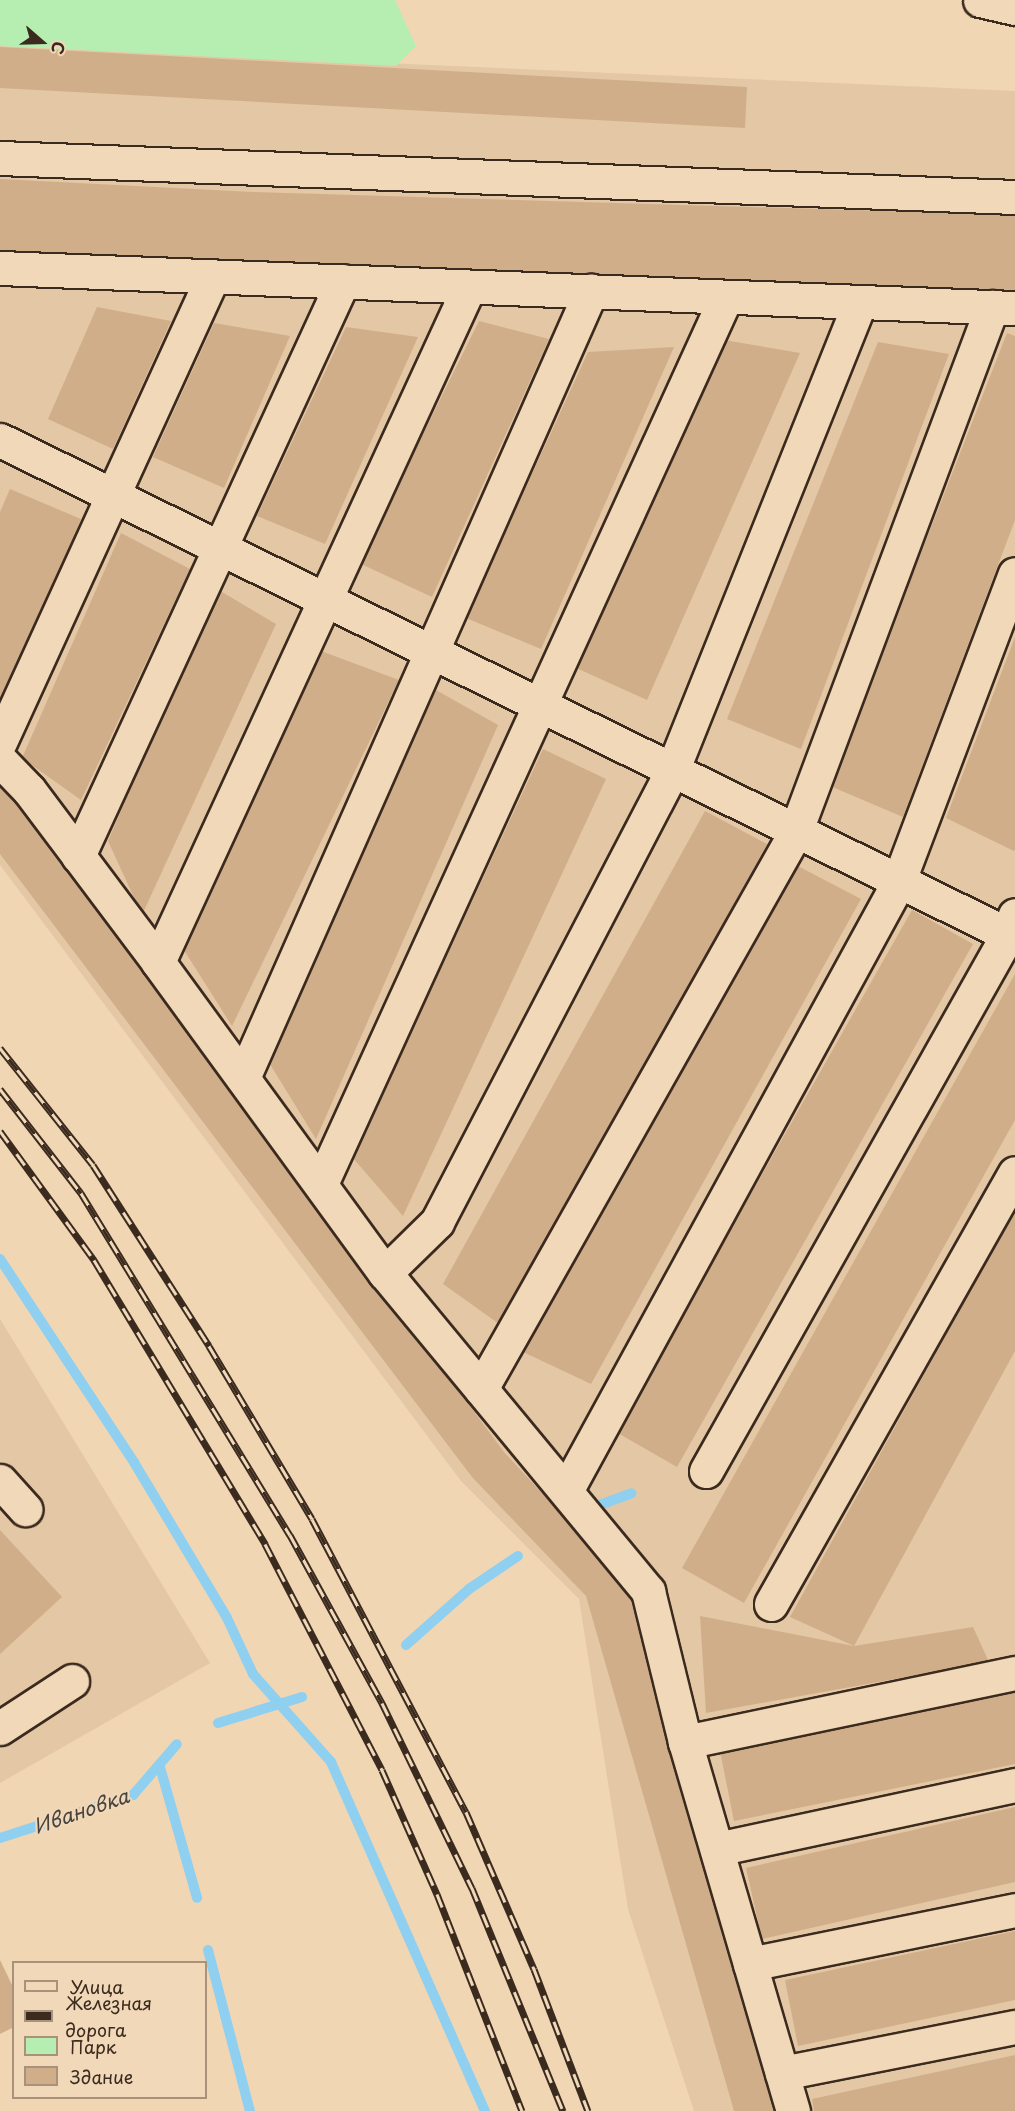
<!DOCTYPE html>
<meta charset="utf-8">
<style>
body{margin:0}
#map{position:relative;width:1015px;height:2111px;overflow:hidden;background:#f1d6b4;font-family:"Playpen Sans",sans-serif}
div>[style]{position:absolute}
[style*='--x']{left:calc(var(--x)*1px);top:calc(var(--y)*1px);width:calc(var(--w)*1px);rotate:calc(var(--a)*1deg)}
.built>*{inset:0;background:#e4c7a4}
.green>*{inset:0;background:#b6eeb2}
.stream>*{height:10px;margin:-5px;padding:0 5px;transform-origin:5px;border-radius:5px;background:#8fcff0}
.building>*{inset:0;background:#d1ae8a}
.roads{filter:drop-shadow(2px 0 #3b2a1e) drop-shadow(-2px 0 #3b2a1e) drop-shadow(0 2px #3b2a1e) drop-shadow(0 -2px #3b2a1e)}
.minor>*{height:33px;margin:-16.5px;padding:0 16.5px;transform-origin:16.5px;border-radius:16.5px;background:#f0d8b8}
.rail>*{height:7px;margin-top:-3.5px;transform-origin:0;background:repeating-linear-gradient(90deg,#f0d8b8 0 14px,#3b2a1e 0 28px);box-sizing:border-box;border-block:2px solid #3b2a1e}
span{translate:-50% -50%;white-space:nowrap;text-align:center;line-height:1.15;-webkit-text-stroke:4.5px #f0d8b8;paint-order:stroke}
.water-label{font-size:20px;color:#48433e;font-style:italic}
.legend{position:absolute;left:12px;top:1961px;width:195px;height:138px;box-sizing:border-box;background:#f0d8b8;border:2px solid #a8927a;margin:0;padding:8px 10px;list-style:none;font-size:18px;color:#3b2a1e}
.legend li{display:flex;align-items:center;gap:12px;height:30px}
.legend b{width:30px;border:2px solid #a8927a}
.north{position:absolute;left:12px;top:12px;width:60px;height:60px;-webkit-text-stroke:4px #f0d8b8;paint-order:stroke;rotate:110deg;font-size:16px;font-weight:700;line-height:24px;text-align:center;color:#3b2a1e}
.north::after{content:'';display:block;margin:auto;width:21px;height:27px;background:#3b2a1e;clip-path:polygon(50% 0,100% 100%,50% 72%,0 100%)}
</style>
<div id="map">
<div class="built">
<i style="clip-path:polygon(0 46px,1015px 91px,1015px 2111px,694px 2111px,628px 1909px,579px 1599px,461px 1481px,0 865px)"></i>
<i style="clip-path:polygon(0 1319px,210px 1663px,0 1783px)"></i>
</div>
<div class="green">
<i style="clip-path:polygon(0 0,395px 0,416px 46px,396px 66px,0 46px)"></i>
</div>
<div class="stream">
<i style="--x:0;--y:1259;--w:245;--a:56.6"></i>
<i style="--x:135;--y:1464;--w:179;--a:59.1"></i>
<i style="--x:227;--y:1618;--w:62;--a:65.1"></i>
<i style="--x:253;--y:1674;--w:118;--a:48.4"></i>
<i style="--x:331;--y:1762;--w:381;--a:66.2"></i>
<i style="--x:594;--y:1507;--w:40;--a:-20.2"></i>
<i style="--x:406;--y:1645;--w:84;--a:-41.6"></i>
<i style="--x:469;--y:1589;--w:59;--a:-34"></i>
<i style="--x:218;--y:1723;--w:88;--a:-17.2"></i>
<i style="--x:160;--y:1767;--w:136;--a:74.2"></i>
<i style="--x:0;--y:1838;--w:140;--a:-17.9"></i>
<i style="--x:133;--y:1795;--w:67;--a:-49.2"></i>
<i style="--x:208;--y:1950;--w:166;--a:75.4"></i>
</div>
<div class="building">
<i style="clip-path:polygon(0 47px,747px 87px,745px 128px,0 88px)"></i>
<i style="clip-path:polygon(0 179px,253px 192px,1015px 215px,1015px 290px,0 258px)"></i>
<i style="clip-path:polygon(97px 307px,171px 321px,113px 449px,48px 419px)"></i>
<i style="clip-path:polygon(479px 321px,549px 339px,432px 597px,359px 563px)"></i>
<i style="clip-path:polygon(214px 323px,290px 336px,224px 488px,153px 457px)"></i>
<i style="clip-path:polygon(346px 327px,418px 337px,325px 544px,257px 516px)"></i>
<i style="clip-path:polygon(1007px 333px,1015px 336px,1015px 520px,903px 817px,830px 786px)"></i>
<i style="clip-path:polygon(724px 340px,800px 353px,647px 700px,574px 667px)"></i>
<i style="clip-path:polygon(878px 342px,949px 354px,801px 749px,727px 719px)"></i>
<i style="clip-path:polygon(674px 347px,541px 649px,466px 618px,588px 352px)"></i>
<i style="clip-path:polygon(10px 489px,81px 519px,5px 700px,0 698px,0 512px)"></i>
<i style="clip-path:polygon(121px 533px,190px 569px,81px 800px,22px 758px)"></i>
<i style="clip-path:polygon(217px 589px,276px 624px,142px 915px,108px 841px)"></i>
<i style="clip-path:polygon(1015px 637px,1015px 849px,1014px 851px,946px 818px)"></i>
<i style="clip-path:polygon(321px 651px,399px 680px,232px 1026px,182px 947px)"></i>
<i style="clip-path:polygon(436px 690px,498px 725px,316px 1139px,268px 1061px)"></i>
<i style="clip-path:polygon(543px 749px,606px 779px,403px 1216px,353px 1158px)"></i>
<i style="clip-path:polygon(0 781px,20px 801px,504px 1452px,626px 1584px,779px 2111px,734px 2111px,586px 1596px,472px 1477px,0 854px)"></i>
<i style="clip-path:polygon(705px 811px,767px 844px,502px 1326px,443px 1284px)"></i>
<i style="clip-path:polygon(794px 864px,861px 899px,591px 1384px,521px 1351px)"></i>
<i style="clip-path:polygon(912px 910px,973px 944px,677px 1467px,616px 1432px)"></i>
<i style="clip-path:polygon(1015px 974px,1015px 1120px,744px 1603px,682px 1568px)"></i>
<i style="clip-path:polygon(1015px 1210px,1015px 1351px,854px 1646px,973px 1627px,989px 1662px,706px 1713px,700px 1616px,854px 1646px,790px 1617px)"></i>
<i style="clip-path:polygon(0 1530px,62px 1597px,0 1654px)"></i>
<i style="clip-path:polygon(1015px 1691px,1015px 1764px,734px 1821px,720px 1751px)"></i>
<i style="clip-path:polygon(1015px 1807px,1015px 1882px,762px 1939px,746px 1868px)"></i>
<i style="clip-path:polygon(1015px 1931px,1015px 2000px,798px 2046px,785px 1980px)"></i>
<i style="clip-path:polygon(0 1960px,14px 1989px,14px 2027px,0 2034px)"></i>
<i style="clip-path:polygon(1015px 2055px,1015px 2111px,814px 2111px,812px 2099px)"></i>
</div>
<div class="roads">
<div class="minor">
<i style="--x:980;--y:0;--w:36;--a:13"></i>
<i style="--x:0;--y:158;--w:1016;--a:2.2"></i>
<i style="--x:0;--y:268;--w:1014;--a:2.26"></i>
<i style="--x:0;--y:440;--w:1131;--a:26.13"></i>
<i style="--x:0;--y:742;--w:512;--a:-65.44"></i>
<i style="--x:0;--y:760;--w:42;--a:46"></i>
<i style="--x:29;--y:790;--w:215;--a:53.1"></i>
<i style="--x:158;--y:962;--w:385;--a:53.9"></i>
<i style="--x:385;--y:1273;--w:413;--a:50.4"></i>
<i style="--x:648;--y:1591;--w:155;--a:76.2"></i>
<i style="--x:78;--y:856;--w:633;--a:-65.26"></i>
<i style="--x:158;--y:962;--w:743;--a:-65.26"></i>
<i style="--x:243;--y:1078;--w:861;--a:-66.15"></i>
<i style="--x:321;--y:1184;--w:975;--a:-65.46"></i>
<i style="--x:385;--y:1273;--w:73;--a:-44.4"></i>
<i style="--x:437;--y:1222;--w:509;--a:-62.48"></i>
<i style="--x:672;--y:771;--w:505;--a:-68.16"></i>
<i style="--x:481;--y:1389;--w:639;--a:-60.54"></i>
<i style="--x:795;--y:833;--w:562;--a:-69.47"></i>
<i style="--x:706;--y:1471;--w:616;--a:-60.65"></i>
<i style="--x:1008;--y:934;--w:20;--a:-70"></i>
<i style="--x:0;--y:1481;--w:38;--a:48"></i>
<i style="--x:566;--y:1491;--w:693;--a:-61.36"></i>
<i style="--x:898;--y:883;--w:330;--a:-69.3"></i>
<i style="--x:771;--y:1604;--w:495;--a:-60.5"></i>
<i style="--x:0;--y:1728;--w:86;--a:-33.1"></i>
<i style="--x:717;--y:1849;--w:305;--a:-12.1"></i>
<i style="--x:750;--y:1964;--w:270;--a:-11.5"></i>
<i style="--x:782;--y:2073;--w:237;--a:-11.2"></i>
<i style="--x:793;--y:2111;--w:384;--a:-106.3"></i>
<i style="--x:685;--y:1742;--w:337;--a:-11.8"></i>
</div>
</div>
<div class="rail">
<i style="--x:0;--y:1048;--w:149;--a:51.5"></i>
<i style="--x:93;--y:1165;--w:215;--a:57.3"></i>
<i style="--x:209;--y:1346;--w:201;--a:59.2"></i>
<i style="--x:312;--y:1519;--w:331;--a:62.3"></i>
<i style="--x:466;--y:1812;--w:171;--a:66.6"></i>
<i style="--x:534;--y:1969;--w:152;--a:69.2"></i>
<i style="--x:0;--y:1089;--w:132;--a:52.1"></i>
<i style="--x:81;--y:1193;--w:401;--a:58.6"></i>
<i style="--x:290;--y:1535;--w:192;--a:61.3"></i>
<i style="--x:382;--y:1703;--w:206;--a:64.1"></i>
<i style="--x:472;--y:1888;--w:241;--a:67.8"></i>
<i style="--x:0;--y:1131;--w:160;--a:53.9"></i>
<i style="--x:94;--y:1260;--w:332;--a:58.9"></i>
<i style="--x:265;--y:1544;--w:254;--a:62.6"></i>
<i style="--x:382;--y:1770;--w:136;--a:66.1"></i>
<i style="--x:437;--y:1894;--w:233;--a:68.6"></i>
</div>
<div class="water-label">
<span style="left:81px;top:1811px;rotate:-19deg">Ивановка</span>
</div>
<ul class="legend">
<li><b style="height:8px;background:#f0d8b8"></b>Улица</li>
<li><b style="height:8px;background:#3b2a1e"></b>Железная дорога</li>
<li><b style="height:16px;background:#b6eeb2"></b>Парк</li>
<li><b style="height:16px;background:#d1ae8a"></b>Здание</li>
</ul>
<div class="north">С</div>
</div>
